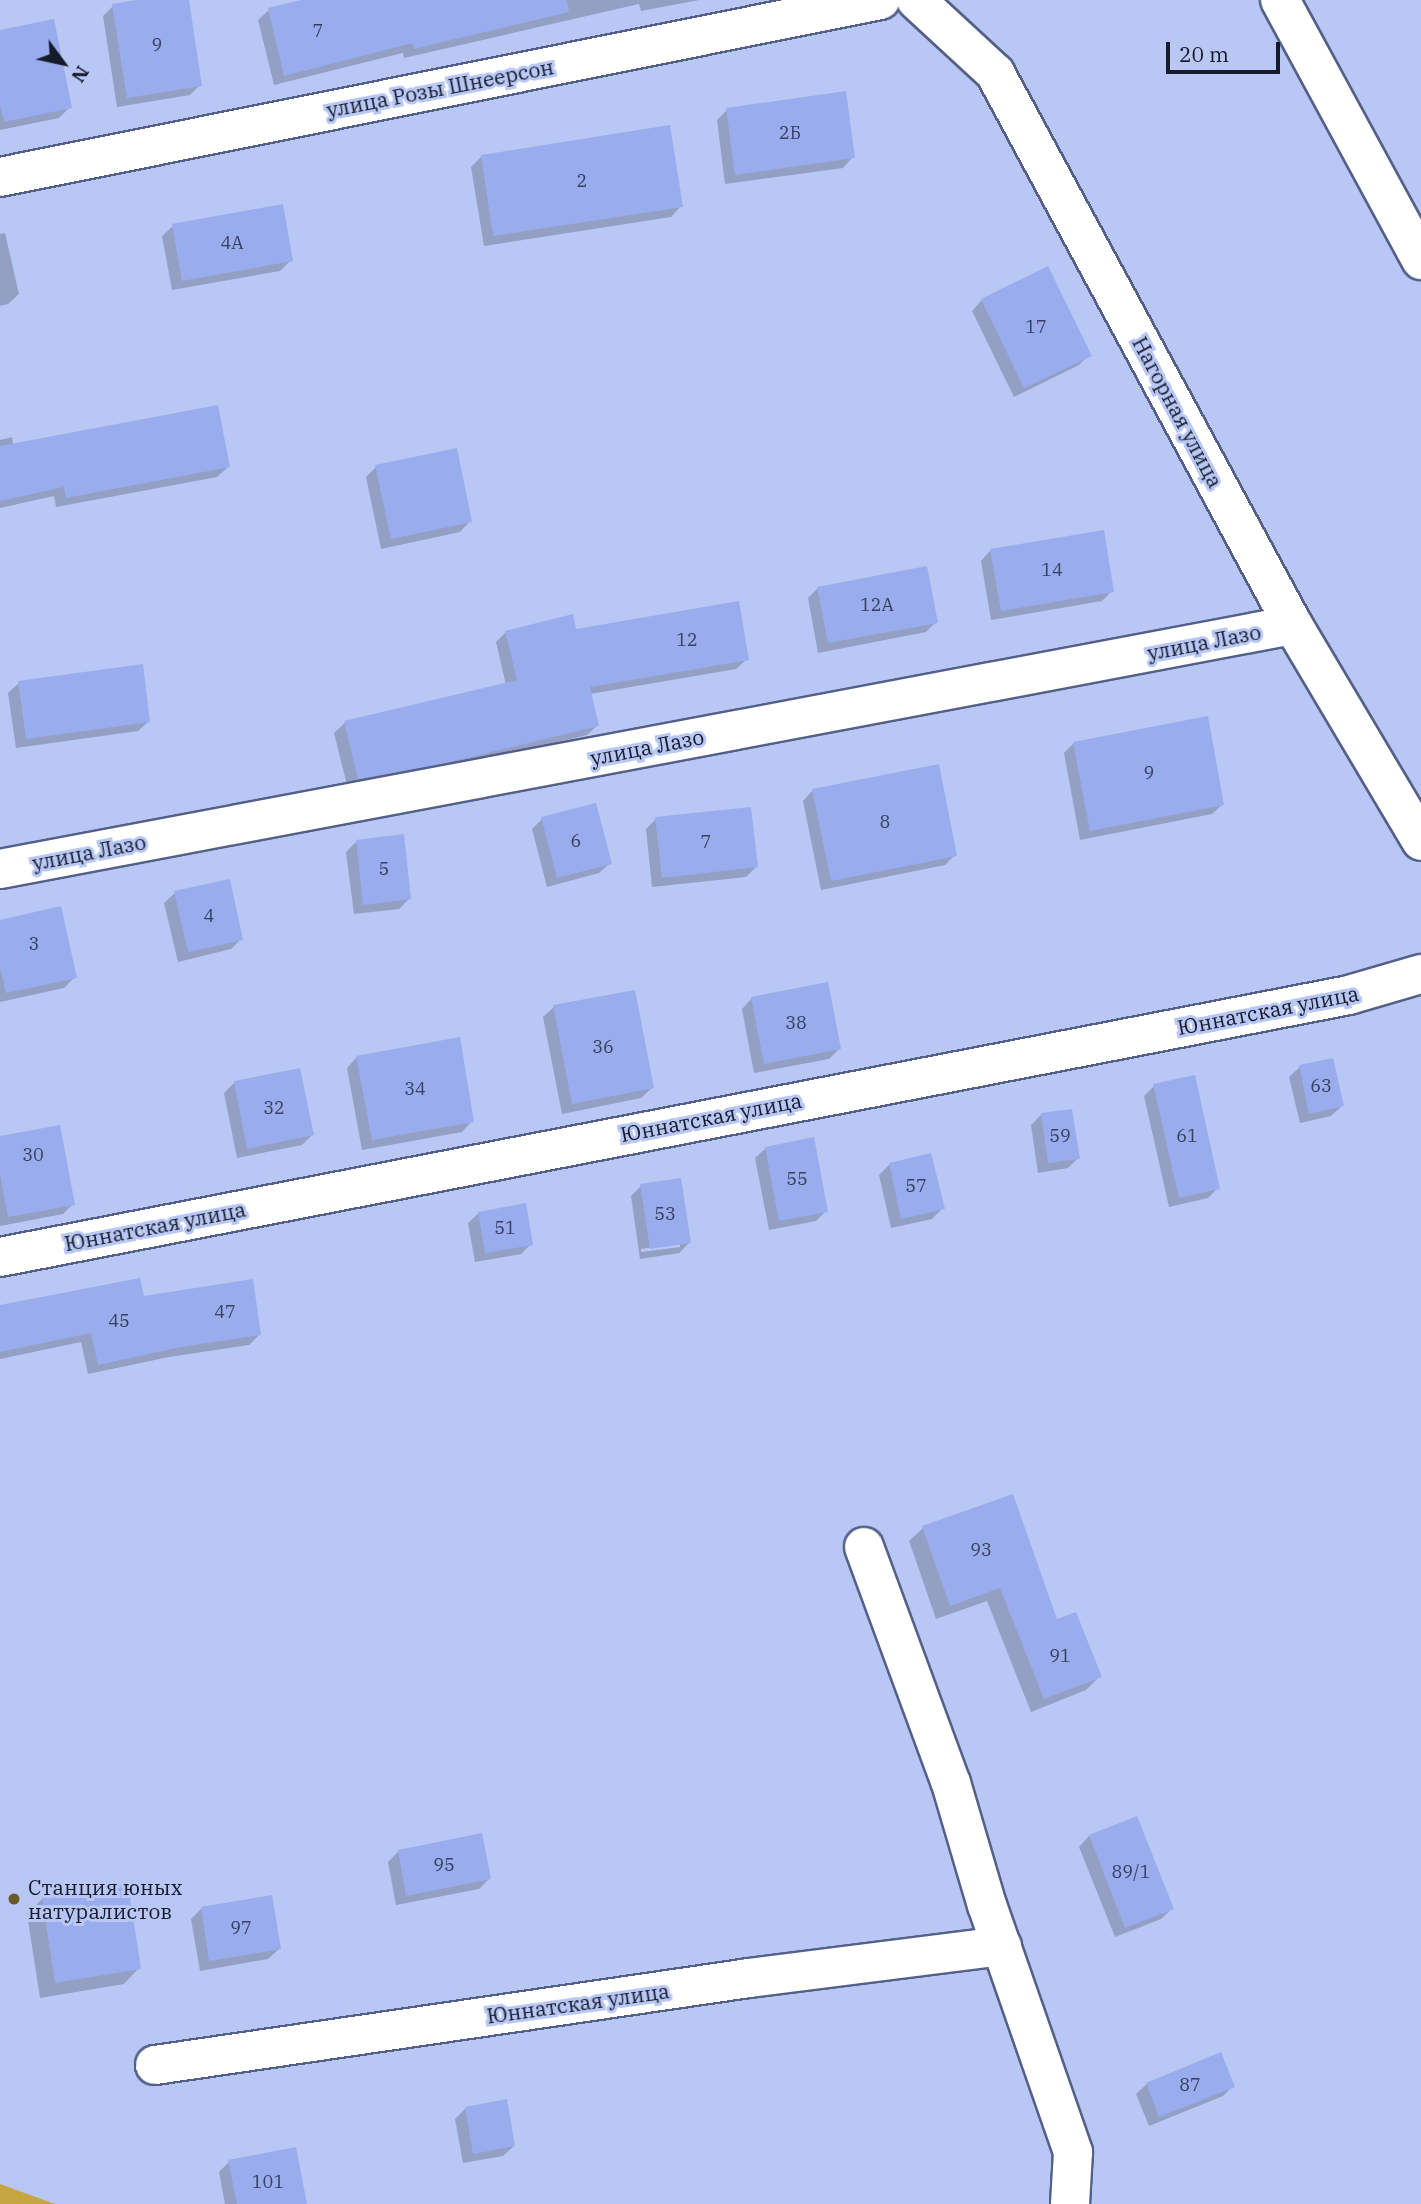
<!DOCTYPE html>
<meta charset="utf-8">
<style>
body{margin:0}
#map{position:relative;width:1421px;height:2204px;overflow:hidden;background:#b8c7f4;font-family:"IBM Plex Serif",serif}
div>[style]{position:absolute}
[style*='--x']{left:calc(var(--x)*1px);top:calc(var(--y)*1px);width:calc(var(--w)*1px);rotate:calc(var(--a)*1deg)}
.green>*{inset:0;background:#c6a640}
.shadow>*{inset:0;background:#0003}
.building>*{inset:0;background:#99adee}
.roads{filter:drop-shadow(2px 0 #546088) drop-shadow(-2px 0 #546088) drop-shadow(0 2px #546088) drop-shadow(0 -2px #546088)}
.street>*{height:38px;margin:-19px;padding:0 19px;transform-origin:19px;border-radius:19px;background:#fff}
.dots>*{width:19px;height:19px;translate:-50% -50%;box-sizing:border-box;border:4px solid #b8c7f4;border-radius:50%}
span{translate:-50% -50%;white-space:nowrap;text-align:center;line-height:1.15;-webkit-text-stroke:6px #b8c7f4;paint-order:stroke}
.number-label{font-size:18px;color:#37405c}
.number-label span{-webkit-text-stroke-width:0}
.street-label{font-size:21px;color:#161b2b}
.poi-label{font-size:21px;color:#161b2b}
.left{translate:0 -50%;text-align:left}
.north{position:absolute;left:28px;top:28px;width:70px;height:70px;-webkit-text-stroke:5px #b8c7f4;paint-order:stroke;rotate:123deg;font-size:19px;font-weight:700;line-height:28px;text-align:center;color:#161b2b}
.north::after{content:'';display:block;margin:auto;width:24px;height:32px;background:#161b2b;clip-path:polygon(50% 0,100% 100%,50% 72%,0 100%)}
.scale{position:absolute;left:1166px;top:42px;width:114px;height:32px;box-sizing:border-box;border:4px solid #161b2b;border-top:0;padding-left:9px;font-size:21px;line-height:24px;white-space:nowrap;color:#161b2b;-webkit-text-stroke:5px #b8c7f4;paint-order:stroke}
</style>
<div id="map">
<div class="green">
<i style="clip-path:polygon(0 2184px,55px 2204px,0 2204px)"></i>
</div>
<div class="shadow">
<i style="clip-path:polygon(147px 0,187px 0,200px 85px,190px 95px,117px 107px,103px 16px,113px 6px)"></i>
<i style="clip-path:polygon(309px 0,699px 0,641px 11px,639px 4px,404px 58px,403px 53px,274px 85px,258px 20px,269px 10px)"></i>
<i style="clip-path:polygon(0 31px,70px 107px,59px 118px,0 130px)"></i>
<i style="clip-path:polygon(727px 110px,853px 157px,843px 168px,725px 184px,717px 120px)"></i>
<i style="clip-path:polygon(482px 156px,681px 206px,671px 217px,484px 246px,471px 167px)"></i>
<i style="clip-path:polygon(173px 226px,291px 260px,280px 271px,172px 290px,162px 236px)"></i>
<i style="clip-path:polygon(5px 233px,19px 294px,8px 304px,0 306px,0 234px)"></i>
<i style="clip-path:polygon(982px 300px,1089px 355px,1079px 365px,1014px 397px,972px 311px)"></i>
<i style="clip-path:polygon(12px 437px,13px 445px,228px 467px,217px 477px,56px 507px,54px 496px,0 508px,0 440px)"></i>
<i style="clip-path:polygon(376px 467px,470px 521px,460px 532px,381px 549px,366px 477px)"></i>
<i style="clip-path:polygon(991px 550px,1112px 591px,1102px 601px,991px 620px,981px 561px)"></i>
<i style="clip-path:polygon(818px 588px,936px 622px,926px 632px,818px 653px,808px 598px)"></i>
<i style="clip-path:polygon(575px 631px,747px 659px,736px 669px,590px 694px,598px 725px,587px 735px,429px 773px,348px 789px,334px 733px,345px 723px,506px 685px,496px 642px,506px 632px)"></i>
<i style="clip-path:polygon(19px 683px,149px 721px,138px 731px,16px 748px,8px 693px)"></i>
<i style="clip-path:polygon(1074px 743px,1223px 804px,1212px 814px,1080px 840px,1064px 753px)"></i>
<i style="clip-path:polygon(813px 790px,955px 855px,945px 865px,821px 890px,803px 801px)"></i>
<i style="clip-path:polygon(542px 819px,610px 863px,599px 873px,547px 887px,532px 829px)"></i>
<i style="clip-path:polygon(656px 819px,756px 867px,746px 877px,652px 887px,646px 829px)"></i>
<i style="clip-path:polygon(357px 841px,409px 899px,399px 909px,354px 914px,346px 852px)"></i>
<i style="clip-path:polygon(175px 893px,241px 939px,231px 949px,178px 962px,164px 903px)"></i>
<i style="clip-path:polygon(0 921px,75px 977px,64px 988px,0 1002px)"></i>
<i style="clip-path:polygon(752px 998px,839px 1049px,829px 1059px,754px 1073px,742px 1009px)"></i>
<i style="clip-path:polygon(554px 1007px,652px 1088px,641px 1098px,562px 1114px,543px 1017px)"></i>
<i style="clip-path:polygon(357px 1057px,472px 1121px,462px 1132px,362px 1150px,347px 1068px)"></i>
<i style="clip-path:polygon(1300px 1067px,1342px 1106px,1331px 1116px,1300px 1123px,1289px 1077px)"></i>
<i style="clip-path:polygon(234px 1083px,312px 1135px,302px 1145px,237px 1158px,224px 1093px)"></i>
<i style="clip-path:polygon(1154px 1086px,1218px 1188px,1208px 1198px,1169px 1207px,1144px 1096px)"></i>
<i style="clip-path:polygon(1041px 1115px,1078px 1158px,1068px 1168px,1038px 1173px,1031px 1125px)"></i>
<i style="clip-path:polygon(0 1138px,73px 1204px,63px 1214px,0 1226px)"></i>
<i style="clip-path:polygon(766px 1148px,826px 1211px,816px 1221px,769px 1230px,755px 1158px)"></i>
<i style="clip-path:polygon(890px 1164px,943px 1208px,932px 1219px,891px 1228px,879px 1175px)"></i>
<i style="clip-path:polygon(evenodd,641px 1186px,689px 1243px,679px 1253px,640px 1259px,631px 1196px,641px 1186px,680px 1243px,680px 1247px,641px 1252px,641px 1249px,680px 1243px)"></i>
<i style="clip-path:polygon(479px 1213px,531px 1244px,521px 1254px,475px 1262px,468px 1223px)"></i>
<i style="clip-path:polygon(142px 1298px,259px 1335px,249px 1345px,169px 1357px,88px 1374px,81px 1342px,0 1359px,0 1307px)"></i>
<i style="clip-path:polygon(1012px 1496px,1056px 1622px,1100px 1676px,1086px 1690px,1031px 1712px,987px 1601px,936px 1619px,909px 1541px,923px 1528px)"></i>
<i style="clip-path:polygon(1136px 1818px,1172px 1909px,1161px 1919px,1115px 1937px,1079px 1847px,1089px 1836px)"></i>
<i style="clip-path:polygon(398px 1852px,489px 1879px,479px 1889px,396px 1905px,388px 1862px)"></i>
<i style="clip-path:polygon(42px 1899px,139px 1968px,124px 1984px,40px 1998px,27px 1914px)"></i>
<i style="clip-path:polygon(201px 1909px,279px 1949px,268px 1959px,200px 1971px,191px 1919px)"></i>
<i style="clip-path:polygon(1147px 2084px,1233px 2086px,1223px 2096px,1149px 2126px,1136px 2094px)"></i>
<i style="clip-path:polygon(466px 2108px,514px 2146px,503px 2156px,463px 2163px,455px 2119px)"></i>
<i style="clip-path:polygon(229px 2162px,305px 2204px,225px 2204px,219px 2172px)"></i>
</div>
<div class="building">
<i style="clip-path:polygon(136px 0,189px 0,202px 86px,127px 98px,112px 4px)"></i>
<i style="clip-path:polygon(301px 0,567px 0,569px 12px,414px 49px,413px 43px,284px 76px,268px 8px)"></i>
<i style="clip-path:polygon(54px 19px,72px 108px,4px 122px,0 104px,0 30px)"></i>
<i style="clip-path:polygon(846px 91px,855px 158px,735px 175px,726px 108px)"></i>
<i style="clip-path:polygon(670px 125px,683px 207px,493px 236px,481px 155px)"></i>
<i style="clip-path:polygon(283px 204px,293px 261px,182px 281px,172px 224px)"></i>
<i style="clip-path:polygon(1048px 266px,1092px 356px,1024px 388px,981px 299px)"></i>
<i style="clip-path:polygon(218px 405px,230px 467px,66px 498px,64px 487px,0 501px,0 446px)"></i>
<i style="clip-path:polygon(457px 448px,472px 522px,391px 539px,375px 465px)"></i>
<i style="clip-path:polygon(1104px 530px,1114px 592px,1001px 611px,990px 549px)"></i>
<i style="clip-path:polygon(927px 566px,938px 623px,828px 643px,817px 587px)"></i>
<i style="clip-path:polygon(739px 601px,749px 660px,590px 687px,599px 726px,441px 764px,358px 779px,344px 721px,517px 680px,505px 631px,573px 614px,576px 629px)"></i>
<i style="clip-path:polygon(143px 664px,150px 722px,26px 739px,18px 681px)"></i>
<i style="clip-path:polygon(1208px 716px,1224px 805px,1090px 831px,1073px 742px)"></i>
<i style="clip-path:polygon(939px 764px,957px 856px,831px 881px,812px 789px)"></i>
<i style="clip-path:polygon(596px 803px,612px 864px,557px 878px,541px 817px)"></i>
<i style="clip-path:polygon(751px 807px,758px 867px,662px 878px,655px 817px)"></i>
<i style="clip-path:polygon(404px 834px,411px 899px,363px 905px,356px 840px)"></i>
<i style="clip-path:polygon(230px 879px,243px 940px,188px 952px,174px 891px)"></i>
<i style="clip-path:polygon(61px 906px,77px 978px,6px 993px,0 968px,0 920px)"></i>
<i style="clip-path:polygon(828px 982px,841px 1049px,764px 1064px,751px 997px)"></i>
<i style="clip-path:polygon(635px 990px,654px 1088px,572px 1104px,553px 1005px)"></i>
<i style="clip-path:polygon(460px 1037px,474px 1122px,372px 1140px,356px 1056px)"></i>
<i style="clip-path:polygon(1333px 1058px,1344px 1106px,1309px 1114px,1299px 1065px)"></i>
<i style="clip-path:polygon(300px 1068px,314px 1135px,247px 1149px,234px 1081px)"></i>
<i style="clip-path:polygon(1195px 1075px,1220px 1189px,1179px 1198px,1153px 1084px)"></i>
<i style="clip-path:polygon(1072px 1109px,1080px 1159px,1048px 1163px,1041px 1113px)"></i>
<i style="clip-path:polygon(60px 1125px,75px 1205px,8px 1217px,0 1174px,0 1136px)"></i>
<i style="clip-path:polygon(814px 1137px,828px 1212px,779px 1221px,765px 1147px)"></i>
<i style="clip-path:polygon(931px 1153px,945px 1209px,901px 1219px,889px 1163px)"></i>
<i style="clip-path:polygon(681px 1178px,691px 1243px,650px 1249px,640px 1184px)"></i>
<i style="clip-path:polygon(526px 1203px,533px 1245px,485px 1253px,478px 1212px)"></i>
<i style="clip-path:polygon(140px 1278px,144px 1296px,253px 1279px,261px 1335px,181px 1347px,98px 1365px,91px 1333px,0 1352px,0 1305px)"></i>
<i style="clip-path:polygon(1013px 1494px,1057px 1619px,1076px 1612px,1102px 1677px,1044px 1699px,1000px 1588px,950px 1606px,922px 1526px)"></i>
<i style="clip-path:polygon(1137px 1816px,1174px 1909px,1125px 1928px,1089px 1835px)"></i>
<i style="clip-path:polygon(482px 1833px,491px 1879px,406px 1896px,398px 1850px)"></i>
<i style="clip-path:polygon(128px 1884px,141px 1969px,55px 1983px,42px 1897px)"></i>
<i style="clip-path:polygon(272px 1895px,281px 1949px,209px 1961px,201px 1907px)"></i>
<i style="clip-path:polygon(1221px 2052px,1235px 2087px,1159px 2117px,1146px 2083px)"></i>
<i style="clip-path:polygon(507px 2099px,515px 2146px,473px 2154px,465px 2107px)"></i>
<i style="clip-path:polygon(296px 2147px,307px 2204px,237px 2204px,228px 2160px)"></i>
</div>
<div class="roads">
<div class="street">
<i style="--x:916;--y:0;--w:108;--a:42.7"></i>
<i style="--x:995;--y:73;--w:627;--a:61.64"></i>
<i style="--x:1293;--y:625;--w:251;--a:59.3"></i>
<i style="--x:1280;--y:0;--w:296;--a:61.5"></i>
<i style="--x:0;--y:177;--w:898;--a:-11.37"></i>
<i style="--x:0;--y:869;--w:1316;--a:-10.69"></i>
<i style="--x:0;--y:1257;--w:1374;--a:-10.99"></i>
<i style="--x:1349;--y:995;--w:75;--a:-16.3"></i>
<i style="--x:864;--y:1547;--w:252;--a:69.8"></i>
<i style="--x:951;--y:1783;--w:127;--a:73.6"></i>
<i style="--x:987;--y:1905;--w:262;--a:70.8"></i>
<i style="--x:1073;--y:2152;--w:52;--a:93.3"></i>
<i style="--x:155;--y:2065;--w:600;--a:-8.33"></i>
<i style="--x:749;--y:1978;--w:255;--a:-7.2"></i>
</div>
</div>
<div class="dots">
<i style="left:14px;top:1899px;background:#6a5a27"></i>
</div>
<div class="number-label">
<span style="left:318px;top:31px">7</span>
<span style="left:157px;top:45px">9</span>
<span style="left:790px;top:133px">2Б</span>
<span style="left:582px;top:181px">2</span>
<span style="left:232px;top:243px">4А</span>
<span style="left:1036px;top:327px">17</span>
<span style="left:1052px;top:570px">14</span>
<span style="left:877px;top:605px">12А</span>
<span style="left:687px;top:640px">12</span>
<span style="left:1149px;top:773px">9</span>
<span style="left:885px;top:822px">8</span>
<span style="left:576px;top:841px">6</span>
<span style="left:706px;top:842px">7</span>
<span style="left:384px;top:869px">5</span>
<span style="left:209px;top:916px">4</span>
<span style="left:34px;top:944px">3</span>
<span style="left:796px;top:1023px">38</span>
<span style="left:603px;top:1047px">36</span>
<span style="left:1321px;top:1086px">63</span>
<span style="left:415px;top:1089px">34</span>
<span style="left:274px;top:1108px">32</span>
<span style="left:1060px;top:1136px">59</span>
<span style="left:1187px;top:1136px">61</span>
<span style="left:33px;top:1155px">30</span>
<span style="left:797px;top:1179px">55</span>
<span style="left:916px;top:1186px">57</span>
<span style="left:665px;top:1214px">53</span>
<span style="left:505px;top:1228px">51</span>
<span style="left:225px;top:1312px">47</span>
<span style="left:119px;top:1321px">45</span>
<span style="left:981px;top:1550px">93</span>
<span style="left:1060px;top:1656px">91</span>
<span style="left:444px;top:1865px">95</span>
<span style="left:1131px;top:1872px">89/1</span>
<span style="left:241px;top:1928px">97</span>
<span style="left:1190px;top:2085px">87</span>
<span style="left:268px;top:2182px">101</span>
</div>
<div class="street-label">
<span style="left:440px;top:88px;rotate:-11deg">улица Розы Шнеерсон</span>
<span style="left:1178px;top:412px;rotate:62deg">Нагорная улица</span>
<span style="left:1204px;top:642px;rotate:-11deg">улица Лазо</span>
<span style="left:647px;top:747px;rotate:-11deg">улица Лазо</span>
<span style="left:89px;top:852px;rotate:-11deg">улица Лазо</span>
<span style="left:1268px;top:1010px;rotate:-11deg">Юннатская улица</span>
<span style="left:711px;top:1117px;rotate:-11deg">Юннатская улица</span>
<span style="left:155px;top:1226px;rotate:-11deg">Юннатская улица</span>
<span style="left:578px;top:2003px;rotate:-8deg">Юннатская улица</span>
</div>
<div class="poi-label">
<span class="left" style="left:28px;top:1899px">Станция юных<br>натуралистов</span>
</div>
<div class="north">N</div>
<div class="scale">20 m</div>
</div>
